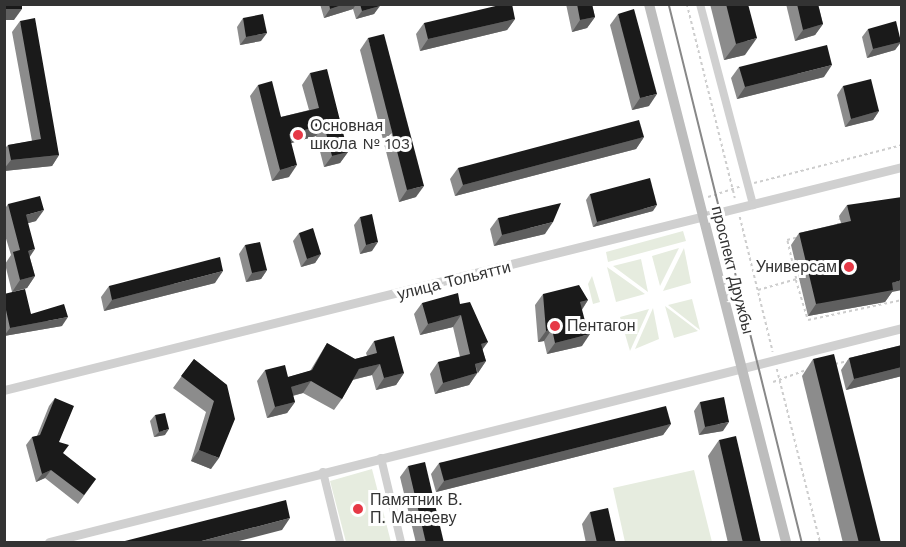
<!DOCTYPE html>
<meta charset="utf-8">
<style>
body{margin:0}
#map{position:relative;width:906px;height:547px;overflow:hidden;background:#fff;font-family:"Work Sans",sans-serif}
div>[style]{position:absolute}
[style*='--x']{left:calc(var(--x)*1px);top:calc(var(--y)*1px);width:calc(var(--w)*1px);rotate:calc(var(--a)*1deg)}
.green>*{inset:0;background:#e6ecdf}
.path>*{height:1.5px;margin-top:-0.75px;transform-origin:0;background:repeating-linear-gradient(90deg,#cdcdcd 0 3px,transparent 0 6px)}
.minor>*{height:8px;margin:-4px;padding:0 4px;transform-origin:4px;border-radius:4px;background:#d0d0d0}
.tertiary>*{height:9px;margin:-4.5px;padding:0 4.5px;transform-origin:4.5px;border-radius:4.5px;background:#d0d0d0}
.secondary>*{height:10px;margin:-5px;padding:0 5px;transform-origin:5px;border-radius:5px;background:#bdbdbd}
.tram>*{height:1.5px;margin:-0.75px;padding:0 0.75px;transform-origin:0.75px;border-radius:0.75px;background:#888}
.wall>*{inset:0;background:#8c8c8c}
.shaded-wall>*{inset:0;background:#5f5f5f}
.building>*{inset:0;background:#1a1a1a}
.dots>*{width:16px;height:16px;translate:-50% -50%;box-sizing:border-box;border:3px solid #fff;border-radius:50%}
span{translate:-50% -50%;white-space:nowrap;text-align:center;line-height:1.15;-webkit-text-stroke:6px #fff;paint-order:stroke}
.poi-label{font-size:16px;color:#333}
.left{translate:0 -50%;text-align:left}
.right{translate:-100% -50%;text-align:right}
.street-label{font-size:16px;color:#333}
.frame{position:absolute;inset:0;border:6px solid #333;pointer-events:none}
</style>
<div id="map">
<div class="green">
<i style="clip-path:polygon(683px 231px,686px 241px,608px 262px,606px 252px)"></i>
<i style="clip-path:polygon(679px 248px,660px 286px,652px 256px)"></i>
<i style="clip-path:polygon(684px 248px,691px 283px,663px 291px)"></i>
<i style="clip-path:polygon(641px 259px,648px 292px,613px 266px)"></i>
<i style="clip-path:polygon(607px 267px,645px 294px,616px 302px)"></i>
<i style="clip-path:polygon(592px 276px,600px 302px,593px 304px,588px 284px)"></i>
<i style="clip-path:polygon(692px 299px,700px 330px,668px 305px)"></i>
<i style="clip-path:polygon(665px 306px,698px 331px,674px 338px)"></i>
<i style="clip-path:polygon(653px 308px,659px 339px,635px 349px)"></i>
<i style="clip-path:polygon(649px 309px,630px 351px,620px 317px)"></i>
<i style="clip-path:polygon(372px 469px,391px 542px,346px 542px,330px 481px)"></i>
<i style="clip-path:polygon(694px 470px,712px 542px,625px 542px,613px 488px)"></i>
</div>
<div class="path">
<i style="--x:687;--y:4;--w:200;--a:76.1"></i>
<i style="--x:754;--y:183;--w:153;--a:-14.4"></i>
<i style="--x:708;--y:197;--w:35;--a:-18"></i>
<i style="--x:740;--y:217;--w:139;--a:76.3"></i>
<i style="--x:837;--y:226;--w:14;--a:-69"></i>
<i style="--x:796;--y:280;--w:42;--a:73.3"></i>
<i style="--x:808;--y:320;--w:96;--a:-12"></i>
<i style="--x:758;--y:290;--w:40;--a:-16"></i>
<i style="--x:796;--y:279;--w:40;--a:-103"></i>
<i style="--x:787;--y:240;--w:11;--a:-15"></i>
<i style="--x:835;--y:364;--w:13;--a:-13"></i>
<i style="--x:777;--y:369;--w:178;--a:76"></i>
<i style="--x:773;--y:382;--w:33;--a:-20"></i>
</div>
<div class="minor">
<i style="--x:700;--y:4;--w:208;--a:75.2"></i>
<i style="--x:381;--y:458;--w:86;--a:76.6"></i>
<i style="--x:323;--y:472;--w:72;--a:76.3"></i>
</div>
<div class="tertiary">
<i style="--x:4;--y:390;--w:925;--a:-13.95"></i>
<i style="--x:49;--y:542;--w:879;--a:-14.08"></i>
</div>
<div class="secondary">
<i style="--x:649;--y:4;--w:555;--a:75.71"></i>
</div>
<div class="tram">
<i style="--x:669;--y:4;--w:554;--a:76.11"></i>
</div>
<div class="wall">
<i style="clip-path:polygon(320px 4px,380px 4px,374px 14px,356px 19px,353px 9px,324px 18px)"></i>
<i style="clip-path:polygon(566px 4px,592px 4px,595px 17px,587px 28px,572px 32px)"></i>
<i style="clip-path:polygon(710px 4px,748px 4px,745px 55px,724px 60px)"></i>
<i style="clip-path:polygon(786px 4px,818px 4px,823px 24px,815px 35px,795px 41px)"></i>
<i style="clip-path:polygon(618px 14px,649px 106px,632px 110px,610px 25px)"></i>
<i style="clip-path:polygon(243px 18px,261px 41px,240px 45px,237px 27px)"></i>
<i style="clip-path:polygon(515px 19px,507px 30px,420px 51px,416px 34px,424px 23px)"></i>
<i style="clip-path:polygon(20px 21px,59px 155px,52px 166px,4px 171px,4px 149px,8px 145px,32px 141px,12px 32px)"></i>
<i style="clip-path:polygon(868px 29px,901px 42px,895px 50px,867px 58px,862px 37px)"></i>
<i style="clip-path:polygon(368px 38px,416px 197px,399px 202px,360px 50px)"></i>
<i style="clip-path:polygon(739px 67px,824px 77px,737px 99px,731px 78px)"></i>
<i style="clip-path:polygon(310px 73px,348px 152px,340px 163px,324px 167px,316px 136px,291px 143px,289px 177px,272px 181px,250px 96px,258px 85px,281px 117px,309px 110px,302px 85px)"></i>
<i style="clip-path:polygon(843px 86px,879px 111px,873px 120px,845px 127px,837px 95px)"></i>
<i style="clip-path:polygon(644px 137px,636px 149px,455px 196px,450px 179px,458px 168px)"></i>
<i style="clip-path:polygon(590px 194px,653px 211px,593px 227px,586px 200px)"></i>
<i style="clip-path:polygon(8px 204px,36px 221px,28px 223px,30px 258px,35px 276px,27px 288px,12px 292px,5px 264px,11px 255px,4px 232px,4px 210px)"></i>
<i style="clip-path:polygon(847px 205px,892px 292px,885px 302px,808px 316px,791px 245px,799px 233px,841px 223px,839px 216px)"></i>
<i style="clip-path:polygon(360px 217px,372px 251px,360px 254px,354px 225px)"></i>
<i style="clip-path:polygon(498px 218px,545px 234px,494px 246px,490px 229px)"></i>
<i style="clip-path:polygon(299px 233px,321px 254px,315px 263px,301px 267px,293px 241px)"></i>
<i style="clip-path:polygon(245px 245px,267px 270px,261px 279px,246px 282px,239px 254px)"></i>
<i style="clip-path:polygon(215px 283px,104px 311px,101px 297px,109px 286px)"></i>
<i style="clip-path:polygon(4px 294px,31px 314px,62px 326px,4px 336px)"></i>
<i style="clip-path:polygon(543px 294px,588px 300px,582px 310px,582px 346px,547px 354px,544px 341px,538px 342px,535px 305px)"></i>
<i style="clip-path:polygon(422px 303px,460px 304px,488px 342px,482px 349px,486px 361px,469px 385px,435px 394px,430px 374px,438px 362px,460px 357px,453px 327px,420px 335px,414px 314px)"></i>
<i style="clip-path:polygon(374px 341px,404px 373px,396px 385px,376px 390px,372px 375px,353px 380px,342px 399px,334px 410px,303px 393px,293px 396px,295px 402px,287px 413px,267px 418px,257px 381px,265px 370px,288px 377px,310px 371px,327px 343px,355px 359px,367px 356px,366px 353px)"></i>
<i style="clip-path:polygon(902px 345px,902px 376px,846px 390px,841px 370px,849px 358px)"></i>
<i style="clip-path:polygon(194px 359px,227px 385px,211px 469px,191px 461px,206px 412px,173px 388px)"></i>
<i style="clip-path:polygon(813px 359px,881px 543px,843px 543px,802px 376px)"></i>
<i style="clip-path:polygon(55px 398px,59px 442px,63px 454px,96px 479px,78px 504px,45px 478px,36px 482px,26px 445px,32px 437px,37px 436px,49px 406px)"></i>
<i style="clip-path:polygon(700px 402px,723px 431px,699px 435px,694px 411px)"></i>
<i style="clip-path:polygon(155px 415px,165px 435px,154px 437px,150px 421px)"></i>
<i style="clip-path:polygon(671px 424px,663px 435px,436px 492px,431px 474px,439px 463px)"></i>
<i style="clip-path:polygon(719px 440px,761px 543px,728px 543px,708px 456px)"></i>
<i style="clip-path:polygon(408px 466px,444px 543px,416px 543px,400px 477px)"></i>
<i style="clip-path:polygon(590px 512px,616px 543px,586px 543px,582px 524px)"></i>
</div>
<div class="shaded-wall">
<i style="clip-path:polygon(345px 4px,356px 4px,353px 9px,324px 18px,330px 9px)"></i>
<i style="clip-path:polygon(380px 6px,374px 14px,356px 19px,362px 11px)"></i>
<i style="clip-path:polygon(4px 9px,22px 9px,14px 20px,4px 20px)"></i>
<i style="clip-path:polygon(595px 17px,587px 28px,572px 32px,580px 20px)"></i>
<i style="clip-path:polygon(515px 19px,507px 30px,420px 51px,428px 39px)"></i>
<i style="clip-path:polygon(823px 24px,815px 35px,795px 41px,803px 30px)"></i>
<i style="clip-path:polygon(267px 33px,261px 41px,240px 45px,246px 37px)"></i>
<i style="clip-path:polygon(757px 38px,745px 55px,724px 60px,736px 44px)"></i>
<i style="clip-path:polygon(901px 42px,895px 50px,867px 58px,873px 49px)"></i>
<i style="clip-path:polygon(832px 65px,824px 77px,737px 99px,745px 87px)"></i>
<i style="clip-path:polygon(657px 94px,649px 106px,632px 110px,640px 98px)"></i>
<i style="clip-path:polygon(879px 111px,873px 120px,845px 127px,851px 119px)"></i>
<i style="clip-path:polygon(324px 125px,316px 136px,281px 146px,289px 134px)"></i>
<i style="clip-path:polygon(644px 137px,636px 149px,455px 196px,463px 185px)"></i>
<i style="clip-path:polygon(348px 152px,340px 163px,324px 167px,332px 156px)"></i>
<i style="clip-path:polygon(59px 155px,52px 166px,4px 171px,4px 169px,11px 160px)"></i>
<i style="clip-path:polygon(297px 165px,289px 177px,272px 181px,280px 170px)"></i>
<i style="clip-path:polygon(424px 186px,416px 197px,399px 202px,407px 190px)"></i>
<i style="clip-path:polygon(657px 205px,653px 211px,593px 227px,597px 222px)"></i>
<i style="clip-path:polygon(44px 210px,36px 221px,18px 226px,26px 215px)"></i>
<i style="clip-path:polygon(553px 222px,545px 234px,494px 246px,502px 235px)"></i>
<i style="clip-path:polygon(378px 242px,372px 251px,360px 254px,366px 245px)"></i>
<i style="clip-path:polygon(35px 249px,27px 261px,28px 251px)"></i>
<i style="clip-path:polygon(321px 254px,315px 263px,301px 267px,307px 259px)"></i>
<i style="clip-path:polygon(267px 270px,261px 279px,246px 282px,252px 273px)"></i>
<i style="clip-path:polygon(223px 271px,215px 283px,104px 311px,112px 300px)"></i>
<i style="clip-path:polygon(35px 276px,27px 288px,12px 292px,20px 280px)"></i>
<i style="clip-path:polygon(902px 280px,902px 290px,892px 292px,885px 302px,808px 316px,816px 304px)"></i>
<i style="clip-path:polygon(588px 300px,580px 312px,580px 302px)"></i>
<i style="clip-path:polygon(461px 315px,453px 327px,420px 335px,428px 324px)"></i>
<i style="clip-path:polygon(68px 317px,62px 326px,4px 336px,10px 328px)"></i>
<i style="clip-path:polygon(552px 329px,544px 341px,538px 342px,546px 331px)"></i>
<i style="clip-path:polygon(590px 334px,582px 346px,547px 354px,555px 343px)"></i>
<i style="clip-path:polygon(488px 342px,480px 353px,481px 344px)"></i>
<i style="clip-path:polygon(486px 361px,478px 373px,475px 364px)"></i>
<i style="clip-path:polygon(380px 364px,372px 375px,351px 380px,359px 369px)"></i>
<i style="clip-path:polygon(902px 367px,902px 376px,846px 390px,854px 379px)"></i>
<i style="clip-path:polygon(404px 373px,396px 385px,376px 390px,384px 378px)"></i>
<i style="clip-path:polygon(477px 373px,469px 385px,435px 394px,443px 383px)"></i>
<i style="clip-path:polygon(311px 381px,303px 393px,283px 398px,291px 387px)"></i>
<i style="clip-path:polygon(295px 402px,287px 413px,267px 418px,275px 407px)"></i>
<i style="clip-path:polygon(729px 422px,723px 431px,699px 435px,705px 427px)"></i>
<i style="clip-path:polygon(671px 424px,663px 435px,436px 492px,444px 481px)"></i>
<i style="clip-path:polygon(169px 429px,165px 435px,154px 437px,159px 432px)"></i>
<i style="clip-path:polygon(199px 450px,219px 458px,211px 469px,191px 461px)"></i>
<i style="clip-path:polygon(51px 470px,45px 478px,36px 482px,42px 474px)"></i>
<i style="clip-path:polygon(290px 518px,282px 530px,231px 543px,194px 543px)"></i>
</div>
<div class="building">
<i style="clip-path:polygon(4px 4px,22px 4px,22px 9px,4px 9px)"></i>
<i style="clip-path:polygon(329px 4px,345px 4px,330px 9px)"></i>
<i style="clip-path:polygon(360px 4px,380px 4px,380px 6px,362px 11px)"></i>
<i style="clip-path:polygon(504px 4px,512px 4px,515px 19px,428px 39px,424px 23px)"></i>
<i style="clip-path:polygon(577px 4px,592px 4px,595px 17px,580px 20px)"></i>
<i style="clip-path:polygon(726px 4px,748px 4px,757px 38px,736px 44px)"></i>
<i style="clip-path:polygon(797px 4px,818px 4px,823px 24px,803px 30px)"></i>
<i style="clip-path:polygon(634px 9px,657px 94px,640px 98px,618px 14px)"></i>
<i style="clip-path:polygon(263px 14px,267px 33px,246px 37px,243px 18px)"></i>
<i style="clip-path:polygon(35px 18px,59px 155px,11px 160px,8px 145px,41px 139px,20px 21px)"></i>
<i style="clip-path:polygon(896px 21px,901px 42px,873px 49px,868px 29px)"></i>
<i style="clip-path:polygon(384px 34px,424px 186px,407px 190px,368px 38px)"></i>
<i style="clip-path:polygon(827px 45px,832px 65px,745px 87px,739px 67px)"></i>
<i style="clip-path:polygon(327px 69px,348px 152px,332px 156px,324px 125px,289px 134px,297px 165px,280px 170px,258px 85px,272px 81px,281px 117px,319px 108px,310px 73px)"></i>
<i style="clip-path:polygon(871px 79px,879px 111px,851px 119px,843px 86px)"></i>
<i style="clip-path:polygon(639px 120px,644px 137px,463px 185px,458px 168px)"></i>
<i style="clip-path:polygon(650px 178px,657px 205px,597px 222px,590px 194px)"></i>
<i style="clip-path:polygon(40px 196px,44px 210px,26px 215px,35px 249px,28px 251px,35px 276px,20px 280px,13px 252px,20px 250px,8px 204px)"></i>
<i style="clip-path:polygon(902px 197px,902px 280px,892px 283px,893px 290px,816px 304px,799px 233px,851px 221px,847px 205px)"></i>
<i style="clip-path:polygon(561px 203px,553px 222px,502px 235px,498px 218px)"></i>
<i style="clip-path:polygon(372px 214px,378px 242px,366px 245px,360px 217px)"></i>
<i style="clip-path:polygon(313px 228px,321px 254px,307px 259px,299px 233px)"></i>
<i style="clip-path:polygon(260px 242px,267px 270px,252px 273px,245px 245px)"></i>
<i style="clip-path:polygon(220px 257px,223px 271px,112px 300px,109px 286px)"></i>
<i style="clip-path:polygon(579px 285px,588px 300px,580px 302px,585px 321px,592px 319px,590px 334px,555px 343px,552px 329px,546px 331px,543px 294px)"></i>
<i style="clip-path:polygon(25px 289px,31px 314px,64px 304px,68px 317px,10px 328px,4px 301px,4px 294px)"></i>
<i style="clip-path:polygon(458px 293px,460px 304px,470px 302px,488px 342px,481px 344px,486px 361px,475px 364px,477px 373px,443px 383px,438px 362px,470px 354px,461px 315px,428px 324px,422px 303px)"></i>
<i style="clip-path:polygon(394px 336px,404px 373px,384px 378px,380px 364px,359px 369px,342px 399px,311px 381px,291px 387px,295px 402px,275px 407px,265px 370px,285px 365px,288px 377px,312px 370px,327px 343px,355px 359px,377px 353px,374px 341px)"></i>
<i style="clip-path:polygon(902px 345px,902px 367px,854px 379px,849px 358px)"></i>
<i style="clip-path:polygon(834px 354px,881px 543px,859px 543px,813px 359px)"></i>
<i style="clip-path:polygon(194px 359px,227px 385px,235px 419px,219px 458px,199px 450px,214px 401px,181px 376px)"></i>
<i style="clip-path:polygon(724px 397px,729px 422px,705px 427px,700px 402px)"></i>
<i style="clip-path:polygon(55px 398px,74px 406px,59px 442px,69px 445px,63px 453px,96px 479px,84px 495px,51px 470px,42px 474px,32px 437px,40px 435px)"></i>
<i style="clip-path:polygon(666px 406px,671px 424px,444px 481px,439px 463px)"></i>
<i style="clip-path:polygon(165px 413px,169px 429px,159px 432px,155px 415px)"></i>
<i style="clip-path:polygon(736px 436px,761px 543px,743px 543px,719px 440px)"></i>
<i style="clip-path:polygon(425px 462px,444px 543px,426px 543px,408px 466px)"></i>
<i style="clip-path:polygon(286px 500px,290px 518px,194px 543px,117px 543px)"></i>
<i style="clip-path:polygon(608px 508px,616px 543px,597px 543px,590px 512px)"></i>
</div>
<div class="dots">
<i style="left:298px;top:135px;background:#e63946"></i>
<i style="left:849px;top:267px;background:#e63946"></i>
<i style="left:555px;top:326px;background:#e63946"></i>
<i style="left:358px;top:509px;background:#e63946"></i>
</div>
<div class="poi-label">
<span class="left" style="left:310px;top:135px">Основная<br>школа № 103</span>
<span class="right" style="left:837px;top:267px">Универсам</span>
<span class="left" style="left:567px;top:326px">Пентагон</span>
<span class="left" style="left:370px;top:509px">Памятник В.<br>П. Манееву</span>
</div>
<div class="street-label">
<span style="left:732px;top:270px;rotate:76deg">проспект Дружбы</span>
<span style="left:454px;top:281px;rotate:-14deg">улица Тольятти</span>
</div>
<div class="frame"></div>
</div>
